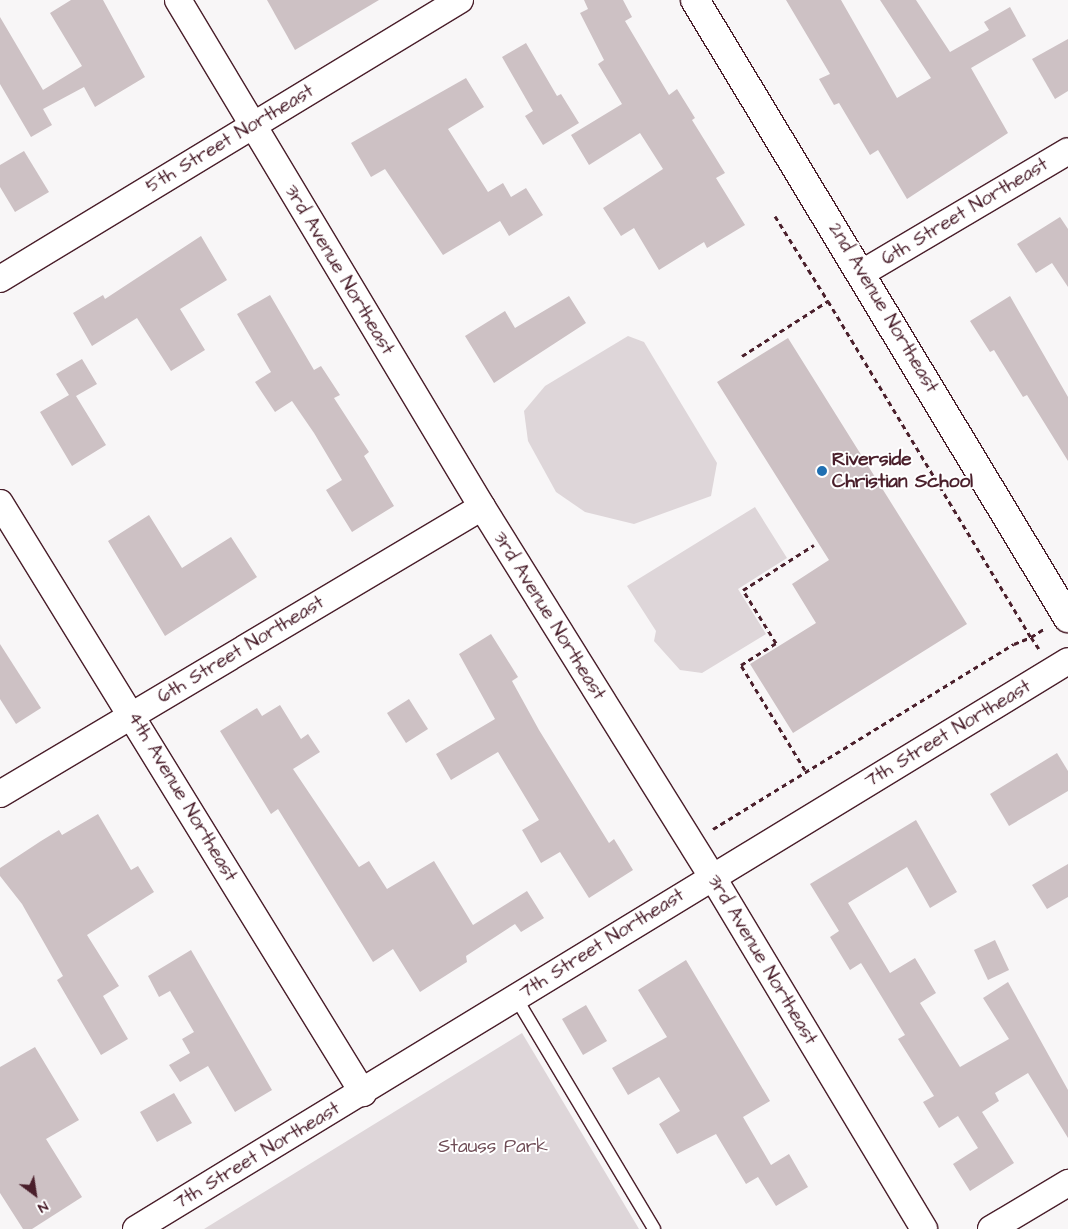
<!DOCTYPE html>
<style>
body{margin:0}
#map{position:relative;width:1068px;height:1229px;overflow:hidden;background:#f8f6f7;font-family:"Architects Daughter",sans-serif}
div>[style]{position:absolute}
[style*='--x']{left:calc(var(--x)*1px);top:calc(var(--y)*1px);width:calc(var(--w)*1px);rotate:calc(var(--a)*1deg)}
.green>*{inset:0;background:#ded6d9}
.building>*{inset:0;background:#cdc1c4}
.path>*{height:3px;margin-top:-1.5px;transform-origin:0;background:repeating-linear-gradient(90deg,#4a1f2b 0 5px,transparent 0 9px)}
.roads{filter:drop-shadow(1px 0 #4a1f2b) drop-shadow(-1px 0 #4a1f2b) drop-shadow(0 1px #4a1f2b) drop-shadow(0 -1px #4a1f2b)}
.lane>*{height:12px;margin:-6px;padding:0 6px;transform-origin:6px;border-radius:6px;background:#fff}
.street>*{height:26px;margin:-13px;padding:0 13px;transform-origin:13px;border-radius:13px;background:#fff}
.secondary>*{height:28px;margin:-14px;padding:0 14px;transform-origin:14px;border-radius:14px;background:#fff}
.dots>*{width:14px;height:14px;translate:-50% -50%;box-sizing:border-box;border:2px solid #fff;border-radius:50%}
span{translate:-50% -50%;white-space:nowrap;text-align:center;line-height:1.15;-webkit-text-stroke:4px #fff;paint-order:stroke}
.street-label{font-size:19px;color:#4a1f2b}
.poi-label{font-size:19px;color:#4a1f2b;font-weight:700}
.left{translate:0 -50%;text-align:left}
.park-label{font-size:19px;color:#6f4d56}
.north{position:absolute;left:10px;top:1169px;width:50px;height:50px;-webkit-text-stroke:4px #fff;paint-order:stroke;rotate:149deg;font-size:14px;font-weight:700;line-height:20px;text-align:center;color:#4a1f2b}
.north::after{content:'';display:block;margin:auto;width:18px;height:22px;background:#4a1f2b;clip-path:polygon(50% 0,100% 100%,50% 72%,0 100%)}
</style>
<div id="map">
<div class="green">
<i style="clip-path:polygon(628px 336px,644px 342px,717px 463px,711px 496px,634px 524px,585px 512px,556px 492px,528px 441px,524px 411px,545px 386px)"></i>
<i style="clip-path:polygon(755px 507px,787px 558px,738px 589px,766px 634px,702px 673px,680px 670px,654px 641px,656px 631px,627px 586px)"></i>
<i style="clip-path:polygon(522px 1033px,639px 1229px,204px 1229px)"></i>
</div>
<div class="building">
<i style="clip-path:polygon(71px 0,103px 0,145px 77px,95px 107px,84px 87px,43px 109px,52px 125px,31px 137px,0 84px,0 17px,43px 90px,82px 66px,50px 13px)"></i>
<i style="clip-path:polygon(267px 0,379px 0,295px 50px)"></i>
<i style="clip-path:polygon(584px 0,623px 0,632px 17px,625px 21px,669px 95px,677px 89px,695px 118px,692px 120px,725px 173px,716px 178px,745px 225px,707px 248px,704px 242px,659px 270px,634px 228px,621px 236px,603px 208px,663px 169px,640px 133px,589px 165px,571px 135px,622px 104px,598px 64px,604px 60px,580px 13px,588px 9px)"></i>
<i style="clip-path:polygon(786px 0,841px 0,897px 98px,931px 78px,880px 0,916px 0,950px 52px,989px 30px,984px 22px,1010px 7px,1026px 36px,971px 68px,1008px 133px,907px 199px,878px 150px,870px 155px,839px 103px,834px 105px,819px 79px,830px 74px)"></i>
<i style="clip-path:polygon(1068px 39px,1068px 91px,1055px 99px,1032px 59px)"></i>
<i style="clip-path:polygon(526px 43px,557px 96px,561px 94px,579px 123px,543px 145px,525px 116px,533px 111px,502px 57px)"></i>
<i style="clip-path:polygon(466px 78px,484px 107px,448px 129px,488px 192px,503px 183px,511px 197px,526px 188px,543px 215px,509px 236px,500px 221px,443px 255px,385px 169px,371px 177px,351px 143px)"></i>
<i style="clip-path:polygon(24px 151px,49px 192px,15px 212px,0 187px,0 165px)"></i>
<i style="clip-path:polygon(1060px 217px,1068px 229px,1068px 287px,1052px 263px,1036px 273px,1017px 244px)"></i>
<i style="clip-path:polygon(201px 236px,227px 280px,180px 309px,205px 350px,171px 371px,137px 318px,92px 346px,73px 313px,103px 295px,105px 299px)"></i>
<i style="clip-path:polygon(270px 295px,314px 370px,321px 366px,340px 395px,334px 398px,369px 452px,364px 456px,394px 506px,352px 532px,326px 490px,342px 480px,314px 433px,292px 401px,275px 412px,255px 382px,271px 372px,237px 314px)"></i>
<i style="clip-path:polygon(569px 296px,586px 323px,494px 383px,465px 336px,505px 311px,515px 328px)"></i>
<i style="clip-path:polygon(1010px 296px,1068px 397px,1068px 461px,1027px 395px,1023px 397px,994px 350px,990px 352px,970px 321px)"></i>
<i style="clip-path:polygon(788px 338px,967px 624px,793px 733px,750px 664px,816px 623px,792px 584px,829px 560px,717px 382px)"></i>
<i style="clip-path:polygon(82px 359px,97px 384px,76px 396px,106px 445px,72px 466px,40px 412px,69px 395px,56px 374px)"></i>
<i style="clip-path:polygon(149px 515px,182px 568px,231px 537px,257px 577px,165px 636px,108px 541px)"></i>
<i style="clip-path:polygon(491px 634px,518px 677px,512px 681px,539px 730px,609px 843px,614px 839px,633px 870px,589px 898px,560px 852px,541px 863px,522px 830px,539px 820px,498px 752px,451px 780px,436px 754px,495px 719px,459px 654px)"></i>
<i style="clip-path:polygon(0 644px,41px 708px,16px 724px,0 699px)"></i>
<i style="clip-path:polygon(409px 699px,428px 729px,406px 743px,387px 713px)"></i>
<i style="clip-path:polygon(280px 705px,301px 739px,308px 734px,320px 752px,293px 769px,359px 867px,369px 861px,387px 889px,434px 861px,473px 925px,527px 891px,544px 918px,521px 932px,515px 924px,466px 956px,467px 962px,420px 992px,393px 949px,373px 962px,278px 809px,271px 814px,220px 731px,257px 708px,262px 716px)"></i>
<i style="clip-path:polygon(1057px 753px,1068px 771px,1068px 791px,1009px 826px,990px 794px)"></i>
<i style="clip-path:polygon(98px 814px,131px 870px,138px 866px,154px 892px,87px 935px,119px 986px,103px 996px,128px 1039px,101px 1055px,57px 980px,63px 976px,22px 904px,0 876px,0 868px,41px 841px,59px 830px,62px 835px)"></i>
<i style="clip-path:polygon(916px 820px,957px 892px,930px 908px,907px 867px,848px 903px,890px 973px,915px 958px,936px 993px,920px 1003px,960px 1067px,1009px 1039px,983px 998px,1008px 982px,1068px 1090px,1068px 1138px,1028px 1073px,995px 1093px,999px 1101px,982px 1112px,1014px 1163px,970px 1191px,953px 1164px,978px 1148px,958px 1116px,939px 1128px,923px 1102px,934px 1096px,898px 1039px,905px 1035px,861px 963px,850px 970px,830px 937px,839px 931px,810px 884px)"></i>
<i style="clip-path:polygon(1068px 864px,1068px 897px,1047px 909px,1032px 885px)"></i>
<i style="clip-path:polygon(995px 940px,1009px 970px,988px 980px,974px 950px)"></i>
<i style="clip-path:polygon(191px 950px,272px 1090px,235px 1112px,208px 1066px,180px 1082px,169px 1065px,190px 1053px,182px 1039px,194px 1032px,170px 991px,159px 997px,148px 976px)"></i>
<i style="clip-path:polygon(686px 960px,770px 1101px,743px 1117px,771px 1165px,789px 1154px,808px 1187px,776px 1206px,758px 1177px,746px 1184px,716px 1134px,677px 1154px,659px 1124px,680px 1111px,659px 1077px,628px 1095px,612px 1068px,667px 1037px,638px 990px)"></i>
<i style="clip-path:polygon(586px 1005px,607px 1041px,583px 1055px,562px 1019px)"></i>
<i style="clip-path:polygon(35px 1047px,79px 1120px,46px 1139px,82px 1197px,32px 1229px,23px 1229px,0 1193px,0 1067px)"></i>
<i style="clip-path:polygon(174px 1093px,192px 1123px,157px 1142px,140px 1112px)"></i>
</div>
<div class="path">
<i style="--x:775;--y:216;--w:100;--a:58.1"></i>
<i style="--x:742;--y:356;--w:102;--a:-32.6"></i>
<i style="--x:828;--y:301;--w:393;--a:58.9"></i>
<i style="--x:1031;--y:637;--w:15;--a:-32"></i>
<i style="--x:805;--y:770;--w:123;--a:-121.4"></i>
<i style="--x:741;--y:665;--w:41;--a:-32.2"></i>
<i style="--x:776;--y:643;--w:62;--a:-121.9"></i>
<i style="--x:743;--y:590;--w:84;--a:-32.4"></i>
<i style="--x:713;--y:829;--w:353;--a:-31.6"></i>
<i style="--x:1014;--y:644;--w:18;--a:-22"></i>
<i style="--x:1031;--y:637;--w:14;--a:56"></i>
</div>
<div class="roads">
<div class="lane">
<i style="--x:516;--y:998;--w:269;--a:59.1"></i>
</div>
<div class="street">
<i style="--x:178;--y:0;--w:591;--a:59.05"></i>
<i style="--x:482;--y:507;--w:435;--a:58.1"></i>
<i style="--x:712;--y:876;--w:412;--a:59"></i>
<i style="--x:862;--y:273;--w:239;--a:-30.6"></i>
<i style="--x:0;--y:279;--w:538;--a:-31.24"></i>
<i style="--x:0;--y:503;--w:693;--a:58.4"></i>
<i style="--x:0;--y:794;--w:561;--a:-30.77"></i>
<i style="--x:136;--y:1229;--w:1091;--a:-31.36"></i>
<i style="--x:991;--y:1229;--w:90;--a:-30.9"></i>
</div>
<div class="secondary">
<i style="--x:695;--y:0;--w:722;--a:58.89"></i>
</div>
</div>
<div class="dots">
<i style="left:822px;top:471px;background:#1f6fb2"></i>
</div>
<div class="street-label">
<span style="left:230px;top:139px;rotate:-31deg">5th Street Northeast</span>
<span style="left:965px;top:212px;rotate:-31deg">6th Street Northeast</span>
<span style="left:339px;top:270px;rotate:59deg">3rd Avenue Northeast</span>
<span style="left:883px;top:308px;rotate:59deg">2nd Avenue Northeast</span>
<span style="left:549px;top:616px;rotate:58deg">3rd Avenue Northeast</span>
<span style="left:241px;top:650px;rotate:-31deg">6th Street Northeast</span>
<span style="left:948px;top:734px;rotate:-31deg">7th Street Northeast</span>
<span style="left:182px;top:797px;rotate:59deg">4th Avenue Northeast</span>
<span style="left:602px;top:944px;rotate:-32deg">7th Street Northeast</span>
<span style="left:762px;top:960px;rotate:59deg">3rd Avenue Northeast</span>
<span style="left:257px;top:1156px;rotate:-31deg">7th Street Northeast</span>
</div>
<div class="poi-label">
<span class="left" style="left:832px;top:471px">Riverside<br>Christian School</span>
</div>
<div class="park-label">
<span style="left:493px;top:1147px">Stauss Park</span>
</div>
<div class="north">N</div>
</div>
